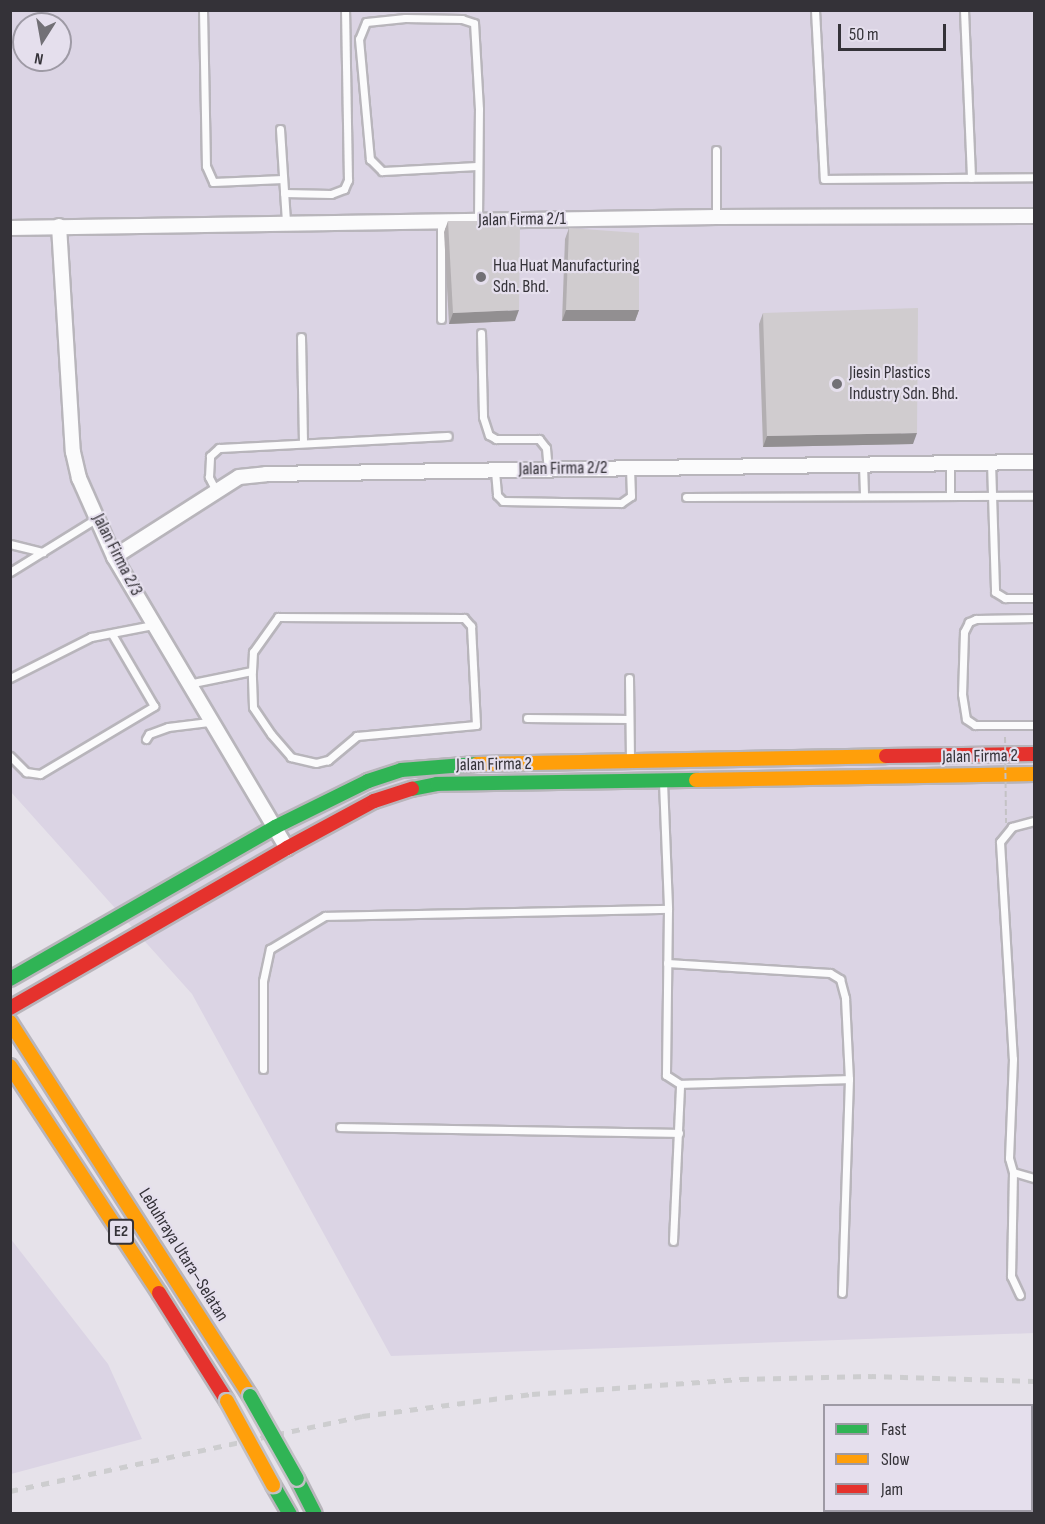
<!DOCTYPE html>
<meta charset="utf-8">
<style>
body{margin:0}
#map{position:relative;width:1045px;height:1524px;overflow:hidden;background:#e6e2ea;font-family:"Sofia Sans Condensed",sans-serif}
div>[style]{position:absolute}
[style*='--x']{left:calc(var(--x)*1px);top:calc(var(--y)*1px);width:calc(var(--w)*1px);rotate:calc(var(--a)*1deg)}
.built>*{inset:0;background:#dbd4e4}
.roads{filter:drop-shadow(2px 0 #b8b5bb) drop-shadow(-2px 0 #b8b5bb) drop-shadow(0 2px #b8b5bb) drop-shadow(0 -2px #b8b5bb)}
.lane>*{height:7px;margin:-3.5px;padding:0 3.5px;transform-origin:3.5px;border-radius:3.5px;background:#fbfbfc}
.street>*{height:14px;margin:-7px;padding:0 7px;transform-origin:7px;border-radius:7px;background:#fbfbfc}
.fast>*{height:14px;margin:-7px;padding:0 7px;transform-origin:7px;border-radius:7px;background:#30b455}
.slow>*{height:14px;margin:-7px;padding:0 7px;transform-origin:7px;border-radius:7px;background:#ff9f0a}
.jam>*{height:14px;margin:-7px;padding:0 7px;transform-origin:7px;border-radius:7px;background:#e5322d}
.rail>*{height:4.5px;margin-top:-2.25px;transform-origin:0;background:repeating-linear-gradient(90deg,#cdcdcf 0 8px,transparent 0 16px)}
.path-bridge>*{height:2px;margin-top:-1px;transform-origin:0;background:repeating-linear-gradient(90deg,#c4c2c5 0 6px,transparent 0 9px)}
.bridges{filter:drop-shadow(2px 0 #c2c0c5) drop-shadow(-2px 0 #c2c0c5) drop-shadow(0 2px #c2c0c5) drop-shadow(0 -2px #c2c0c5)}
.fast-bridge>*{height:14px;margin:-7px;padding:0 7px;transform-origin:7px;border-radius:7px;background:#30b455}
.slow-bridge>*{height:14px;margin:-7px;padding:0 7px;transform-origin:7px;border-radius:7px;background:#ff9f0a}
.wall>*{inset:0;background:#b3afb2}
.shaded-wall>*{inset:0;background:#928f91}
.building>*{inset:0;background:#d0cccf}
.dots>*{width:16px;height:16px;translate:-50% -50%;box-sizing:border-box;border:3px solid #e5dfed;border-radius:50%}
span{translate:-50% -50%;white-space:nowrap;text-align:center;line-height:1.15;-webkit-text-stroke:4.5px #e5dfed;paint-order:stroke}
.shield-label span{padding:2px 4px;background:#e5dfed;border:2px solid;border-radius:4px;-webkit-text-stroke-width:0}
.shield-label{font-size:16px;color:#343238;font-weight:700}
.street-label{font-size:18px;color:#343238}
.poi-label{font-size:18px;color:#343238}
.left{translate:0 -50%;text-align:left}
.frame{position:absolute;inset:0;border:12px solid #343238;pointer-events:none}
.legend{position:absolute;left:823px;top:1404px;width:210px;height:108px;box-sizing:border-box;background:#e5dfed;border:2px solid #9e9aa5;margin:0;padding:8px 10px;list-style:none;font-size:18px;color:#343238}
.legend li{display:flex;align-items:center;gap:12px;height:30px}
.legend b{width:30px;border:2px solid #9e9aa5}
.north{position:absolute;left:12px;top:12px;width:60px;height:60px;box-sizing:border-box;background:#e5dfed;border:2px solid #9e9aa5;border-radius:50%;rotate:191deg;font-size:16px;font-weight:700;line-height:24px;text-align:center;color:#343238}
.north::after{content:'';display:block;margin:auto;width:21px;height:27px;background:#727076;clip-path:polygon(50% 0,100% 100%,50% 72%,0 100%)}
.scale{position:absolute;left:838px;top:24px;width:108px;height:27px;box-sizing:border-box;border:3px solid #343238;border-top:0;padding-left:8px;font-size:18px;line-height:21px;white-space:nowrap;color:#343238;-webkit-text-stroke:4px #e5dfed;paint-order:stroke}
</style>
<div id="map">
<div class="built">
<i style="clip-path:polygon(evenodd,10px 11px,1034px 11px,1034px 1333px,391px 1356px,192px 994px,11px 792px,10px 11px,24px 24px,60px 24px,60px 60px,24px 60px,24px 24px)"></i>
<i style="clip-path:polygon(10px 1238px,108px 1364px,142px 1439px,11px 1474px)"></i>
</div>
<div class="roads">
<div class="lane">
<i style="--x:203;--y:10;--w:156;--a:88.9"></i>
<i style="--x:206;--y:166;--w:17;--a:66"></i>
<i style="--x:213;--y:182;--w:70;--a:-2.5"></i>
<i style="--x:815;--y:10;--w:169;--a:87"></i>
<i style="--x:824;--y:179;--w:210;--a:-0.5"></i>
<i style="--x:964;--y:10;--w:168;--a:87.6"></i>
<i style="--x:280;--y:129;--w:94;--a:86.3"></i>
<i style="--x:716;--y:150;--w:67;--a:90"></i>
<i style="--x:284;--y:193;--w:47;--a:1.2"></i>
<i style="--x:331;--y:194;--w:14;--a:-21"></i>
<i style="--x:344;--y:189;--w:10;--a:-66"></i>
<i style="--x:348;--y:180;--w:170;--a:-91"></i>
<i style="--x:478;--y:220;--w:111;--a:-89.5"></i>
<i style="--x:479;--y:109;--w:86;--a:-93.3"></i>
<i style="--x:474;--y:23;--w:13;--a:-162"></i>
<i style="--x:462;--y:19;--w:57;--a:-179"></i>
<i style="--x:405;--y:18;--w:39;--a:174"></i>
<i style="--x:366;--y:22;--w:18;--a:112"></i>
<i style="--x:359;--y:39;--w:121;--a:84.8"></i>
<i style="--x:370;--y:159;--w:17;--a:45"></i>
<i style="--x:382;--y:171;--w:96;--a:-3"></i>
<i style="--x:441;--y:319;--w:98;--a:-90"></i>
<i style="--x:481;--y:333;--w:84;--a:88.6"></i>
<i style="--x:483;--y:417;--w:19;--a:72"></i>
<i style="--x:489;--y:435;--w:8;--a:30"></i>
<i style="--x:496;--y:439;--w:43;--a:0"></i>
<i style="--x:539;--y:439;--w:11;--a:52"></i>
<i style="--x:546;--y:448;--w:22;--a:85"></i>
<i style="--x:301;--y:337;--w:104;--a:88.9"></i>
<i style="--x:991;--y:462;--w:130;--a:88.2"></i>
<i style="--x:995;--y:592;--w:12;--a:31"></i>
<i style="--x:1005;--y:598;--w:29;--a:0"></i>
<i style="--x:863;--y:465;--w:31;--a:88"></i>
<i style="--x:495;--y:471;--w:24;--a:85"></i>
<i style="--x:497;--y:495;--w:8;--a:45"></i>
<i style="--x:503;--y:501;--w:118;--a:1"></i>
<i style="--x:621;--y:503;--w:12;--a:-35"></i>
<i style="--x:631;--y:496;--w:28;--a:-92"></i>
<i style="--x:216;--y:491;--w:16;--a:-117"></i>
<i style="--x:209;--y:477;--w:21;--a:-87"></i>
<i style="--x:210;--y:456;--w:12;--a:-42"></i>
<i style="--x:219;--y:448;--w:229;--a:-3"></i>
<i style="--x:950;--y:496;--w:33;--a:-90"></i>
<i style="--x:686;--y:497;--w:348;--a:-0.2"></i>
<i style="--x:10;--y:544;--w:34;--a:14"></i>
<i style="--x:10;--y:572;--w:102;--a:-31.8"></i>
<i style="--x:1034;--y:618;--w:58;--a:179"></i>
<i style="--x:976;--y:619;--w:8;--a:157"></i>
<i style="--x:969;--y:622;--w:11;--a:117"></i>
<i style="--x:964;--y:632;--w:62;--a:91.8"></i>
<i style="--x:962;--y:694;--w:25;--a:81"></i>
<i style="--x:966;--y:719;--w:11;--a:34"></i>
<i style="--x:975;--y:725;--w:59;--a:0"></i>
<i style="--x:10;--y:678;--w:91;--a:-26.8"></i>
<i style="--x:91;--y:637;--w:63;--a:-11"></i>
<i style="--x:629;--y:678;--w:78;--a:89.3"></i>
<i style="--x:188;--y:684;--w:65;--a:-11.5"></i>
<i style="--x:252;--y:671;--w:19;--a:-87"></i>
<i style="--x:253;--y:652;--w:43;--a:-54.5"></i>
<i style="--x:278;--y:617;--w:186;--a:0.3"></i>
<i style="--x:464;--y:618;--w:11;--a:49"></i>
<i style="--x:471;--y:626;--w:99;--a:87.1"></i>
<i style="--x:476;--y:725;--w:120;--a:174.7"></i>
<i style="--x:357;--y:736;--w:38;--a:140"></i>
<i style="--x:328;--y:760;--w:12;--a:166"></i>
<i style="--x:316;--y:763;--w:26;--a:-167"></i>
<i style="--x:291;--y:757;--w:30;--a:-131"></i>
<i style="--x:271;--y:734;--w:32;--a:-124"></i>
<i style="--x:253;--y:707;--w:36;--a:-92"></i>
<i style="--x:527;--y:718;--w:102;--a:0.6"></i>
<i style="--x:146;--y:739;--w:6;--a:-59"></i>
<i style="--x:149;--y:734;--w:20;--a:-20"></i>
<i style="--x:168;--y:727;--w:41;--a:-7"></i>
<i style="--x:10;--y:756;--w:23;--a:45"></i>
<i style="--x:26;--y:772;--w:14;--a:8"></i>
<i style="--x:40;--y:774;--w:133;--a:-30.8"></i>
<i style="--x:154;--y:706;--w:83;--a:-120.3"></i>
<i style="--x:663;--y:782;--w:127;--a:87.7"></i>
<i style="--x:668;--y:909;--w:166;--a:90.7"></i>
<i style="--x:666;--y:1075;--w:17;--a:33"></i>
<i style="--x:680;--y:1084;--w:169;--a:-1.7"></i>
<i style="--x:1034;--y:821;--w:23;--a:165"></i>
<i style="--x:1012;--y:827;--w:19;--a:129"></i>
<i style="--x:1000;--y:842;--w:217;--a:86.6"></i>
<i style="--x:1013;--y:1059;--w:99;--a:92.3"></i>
<i style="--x:1009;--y:1158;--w:15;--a:74"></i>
<i style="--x:1013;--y:1172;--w:22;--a:16"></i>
<i style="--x:667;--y:963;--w:163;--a:3.5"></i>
<i style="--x:830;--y:973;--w:12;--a:31"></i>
<i style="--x:840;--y:979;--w:20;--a:75"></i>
<i style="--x:845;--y:998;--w:81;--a:87.2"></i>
<i style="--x:849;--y:1079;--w:214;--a:91.9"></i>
<i style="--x:263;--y:1069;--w:88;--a:-90"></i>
<i style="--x:263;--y:981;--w:33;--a:-78"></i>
<i style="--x:270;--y:949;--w:64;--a:-31"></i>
<i style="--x:325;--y:916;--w:343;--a:-1.2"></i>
<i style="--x:340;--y:1127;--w:339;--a:1"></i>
<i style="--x:1013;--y:1172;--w:104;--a:91.1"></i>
<i style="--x:1011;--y:1276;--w:21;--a:65"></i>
<i style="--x:673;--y:1241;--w:157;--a:-87.4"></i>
</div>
<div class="street">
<i style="--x:59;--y:226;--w:226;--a:86.5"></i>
<i style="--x:73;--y:452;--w:27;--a:77"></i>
<i style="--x:79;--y:478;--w:86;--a:66.1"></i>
<i style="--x:114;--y:557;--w:339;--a:59.3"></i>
<i style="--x:10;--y:228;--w:706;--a:-0.89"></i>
<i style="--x:716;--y:217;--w:318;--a:-0.2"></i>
<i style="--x:114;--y:557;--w:148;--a:-32.6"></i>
<i style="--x:239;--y:477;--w:27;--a:-6"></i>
<i style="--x:266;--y:474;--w:768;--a:-0.9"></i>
</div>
<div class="fast">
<i style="--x:412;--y:789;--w:25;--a:-11"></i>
<i style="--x:437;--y:784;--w:259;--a:-0.9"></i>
<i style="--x:10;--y:979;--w:305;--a:-29.8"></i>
<i style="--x:275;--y:827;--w:104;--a:-26.3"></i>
<i style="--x:368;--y:781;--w:35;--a:-18"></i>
<i style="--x:401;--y:770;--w:76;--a:-4.5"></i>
<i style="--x:297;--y:1479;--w:39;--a:63"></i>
<i style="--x:273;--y:1485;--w:34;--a:60"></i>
</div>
<div class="slow">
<i style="--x:477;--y:764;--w:409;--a:-1.1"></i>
<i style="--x:696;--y:780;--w:338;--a:-1"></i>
<i style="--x:10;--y:1022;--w:444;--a:57.3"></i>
<i style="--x:10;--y:1066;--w:272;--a:56.7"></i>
</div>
<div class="jam">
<i style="--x:886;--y:756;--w:148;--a:-0.8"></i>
<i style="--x:10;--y:1008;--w:320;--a:-30"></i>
<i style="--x:287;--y:848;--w:99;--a:-28.4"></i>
<i style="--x:374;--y:801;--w:40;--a:-18"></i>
<i style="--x:159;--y:1293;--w:128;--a:57.8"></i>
</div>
</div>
<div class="rail">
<i style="--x:10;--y:1491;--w:360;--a:-12"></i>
<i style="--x:362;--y:1416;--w:171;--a:-7.4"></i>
<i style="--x:532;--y:1394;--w:210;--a:-4.1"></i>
<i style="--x:741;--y:1379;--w:127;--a:-1.4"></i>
<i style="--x:868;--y:1376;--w:166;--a:1.7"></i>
</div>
<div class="path-bridge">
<i style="--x:1005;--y:737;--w:86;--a:89.3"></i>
</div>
<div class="bridges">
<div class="fast-bridge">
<i style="--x:250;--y:1396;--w:95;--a:60.5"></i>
</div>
<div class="slow-bridge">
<i style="--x:227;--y:1401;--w:96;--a:61.3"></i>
</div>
</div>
<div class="wall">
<i style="clip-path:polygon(448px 221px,515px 321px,449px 324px,444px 232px)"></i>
<i style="clip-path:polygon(569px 228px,639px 310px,635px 321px,562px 321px,565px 239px)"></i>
<i style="clip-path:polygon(763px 313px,913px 444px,763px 447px,759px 324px)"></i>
</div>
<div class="shaded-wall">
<i style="clip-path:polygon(519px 310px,515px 321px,449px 324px,453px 313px)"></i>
<i style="clip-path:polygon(566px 310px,639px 310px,635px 321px,562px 321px)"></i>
<i style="clip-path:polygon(917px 433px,913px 444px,763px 447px,767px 436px)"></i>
</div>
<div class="building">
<i style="clip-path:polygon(448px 221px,520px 221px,519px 310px,453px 313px)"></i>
<i style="clip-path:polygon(569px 228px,639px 233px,639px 310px,566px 310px)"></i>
<i style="clip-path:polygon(918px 308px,917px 433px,767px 436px,763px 313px)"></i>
</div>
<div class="dots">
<i style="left:481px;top:277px;background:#727076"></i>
<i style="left:837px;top:384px;background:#727076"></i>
</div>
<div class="shield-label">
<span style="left:121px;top:1232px">E2</span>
</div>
<div class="street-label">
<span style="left:522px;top:220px;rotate:-1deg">Jalan Firma 2/1</span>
<span style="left:563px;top:469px;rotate:-1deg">Jalan Firma 2/2</span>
<span style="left:117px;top:555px;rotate:63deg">Jalan Firma 2/3</span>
<span style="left:980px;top:757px;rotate:-1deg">Jalan Firma 2</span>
<span style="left:494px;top:765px;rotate:-1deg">Jalan Firma 2</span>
<span style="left:183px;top:1255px;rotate:58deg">Lebuhraya Utara–Selatan</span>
</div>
<div class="poi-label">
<span class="left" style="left:493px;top:277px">Hua Huat Manufacturing<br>Sdn. Bhd.</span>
<span class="left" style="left:849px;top:384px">Jiesin Plastics<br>Industry Sdn. Bhd.</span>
</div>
<div class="frame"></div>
<ul class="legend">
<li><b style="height:8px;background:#30b455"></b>Fast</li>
<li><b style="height:8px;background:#ff9f0a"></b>Slow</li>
<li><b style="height:8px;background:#e5322d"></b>Jam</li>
</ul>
<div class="north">N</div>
<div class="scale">50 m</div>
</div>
